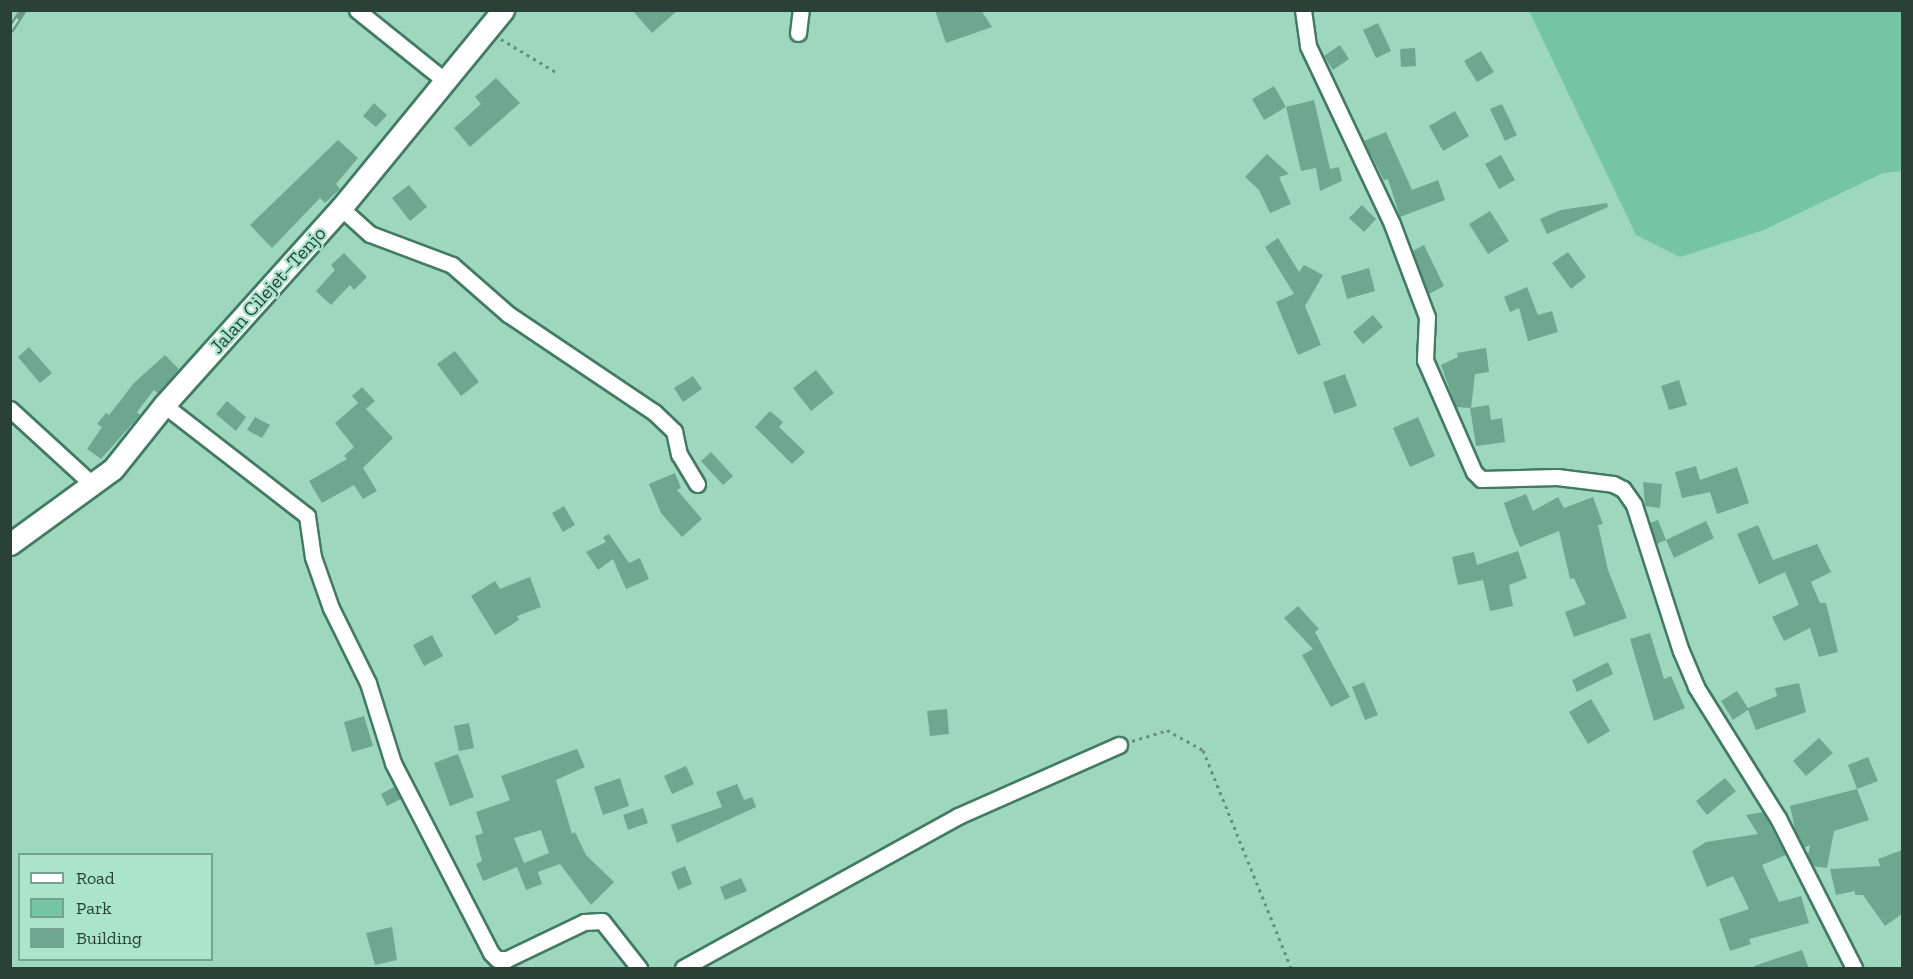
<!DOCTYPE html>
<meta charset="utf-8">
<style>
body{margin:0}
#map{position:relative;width:1913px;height:979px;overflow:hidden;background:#9dd7be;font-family:"Zilla Slab",serif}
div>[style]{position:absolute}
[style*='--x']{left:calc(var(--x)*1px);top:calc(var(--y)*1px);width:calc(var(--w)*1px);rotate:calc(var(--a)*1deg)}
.green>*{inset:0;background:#75c5a5}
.building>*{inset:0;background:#6ea78f}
.path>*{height:3px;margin-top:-1.5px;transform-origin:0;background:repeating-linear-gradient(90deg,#658e7d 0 3px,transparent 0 7.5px)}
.roads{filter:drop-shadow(2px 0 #427a64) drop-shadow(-2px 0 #427a64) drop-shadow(0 2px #427a64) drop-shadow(0 -2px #427a64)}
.street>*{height:15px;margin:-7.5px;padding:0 7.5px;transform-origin:7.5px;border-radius:7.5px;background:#fff}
.secondary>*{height:21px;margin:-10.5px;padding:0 10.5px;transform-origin:10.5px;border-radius:10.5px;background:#fff}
.rail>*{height:7px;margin-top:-3.5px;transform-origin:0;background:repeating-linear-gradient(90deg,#a9e4cb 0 14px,#689381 0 28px);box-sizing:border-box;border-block:2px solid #689381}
span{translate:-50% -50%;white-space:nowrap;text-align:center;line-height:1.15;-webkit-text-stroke:4.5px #a9e4cb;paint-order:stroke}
.street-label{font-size:20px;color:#294137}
.frame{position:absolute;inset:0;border:12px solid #294137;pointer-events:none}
.legend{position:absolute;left:18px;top:853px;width:195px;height:108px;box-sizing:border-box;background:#a9e4cb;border:2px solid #76a390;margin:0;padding:8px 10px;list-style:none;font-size:18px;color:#294137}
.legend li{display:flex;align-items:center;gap:12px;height:30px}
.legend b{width:30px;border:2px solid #76a390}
</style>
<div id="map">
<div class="green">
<i style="clip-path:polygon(1529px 11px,1902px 11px,1902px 171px,1883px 173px,1764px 230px,1680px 257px,1636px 235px)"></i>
</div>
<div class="building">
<i style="clip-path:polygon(632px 10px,678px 10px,652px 33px)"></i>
<i style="clip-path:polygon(935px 10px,981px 10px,992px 27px,946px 43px)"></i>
<i style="clip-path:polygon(1378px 23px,1391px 51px,1376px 58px,1363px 30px)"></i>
<i style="clip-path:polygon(1340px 45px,1349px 59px,1333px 70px,1324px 56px)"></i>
<i style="clip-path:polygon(1415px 48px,1416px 66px,1401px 67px,1400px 49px)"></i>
<i style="clip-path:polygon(1481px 51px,1494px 72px,1477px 82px,1464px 61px)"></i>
<i style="clip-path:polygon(496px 78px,520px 103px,470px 147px,454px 128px,481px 104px,475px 97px)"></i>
<i style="clip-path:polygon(1274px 86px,1286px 107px,1314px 100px,1330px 169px,1339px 167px,1342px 181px,1320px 191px,1316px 168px,1301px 171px,1286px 107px,1264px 120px,1252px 99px)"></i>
<i style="clip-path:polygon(374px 103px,387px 115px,376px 127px,363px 116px)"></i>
<i style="clip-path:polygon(1502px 104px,1517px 135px,1505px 141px,1490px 109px)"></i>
<i style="clip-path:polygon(1455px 111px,1469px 136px,1443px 151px,1429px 126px)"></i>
<i style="clip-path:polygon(1386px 132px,1412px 190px,1438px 180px,1445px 200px,1400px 217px,1388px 179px,1384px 180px,1364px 141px)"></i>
<i style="clip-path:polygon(338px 140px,358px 158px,336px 184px,340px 189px,325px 203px,320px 198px,272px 248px,250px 225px)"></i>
<i style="clip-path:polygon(1267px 154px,1289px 174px,1279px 177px,1291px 204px,1270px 213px,1259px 190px,1245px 177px)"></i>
<i style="clip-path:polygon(1501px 155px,1515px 180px,1499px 189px,1485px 164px)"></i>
<i style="clip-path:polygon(409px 185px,427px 207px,410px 221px,392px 198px)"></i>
<i style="clip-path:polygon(1607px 203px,1608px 207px,1547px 234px,1540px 219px,1561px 210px)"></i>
<i style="clip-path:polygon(1362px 205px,1376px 219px,1364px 232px,1349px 218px)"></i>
<i style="clip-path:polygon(1490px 211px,1509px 241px,1488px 254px,1469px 224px)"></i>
<i style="clip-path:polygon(1278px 238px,1299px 272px,1304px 265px,1323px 275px,1305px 306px,1321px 345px,1298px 355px,1276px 302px,1294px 294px,1265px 247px)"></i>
<i style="clip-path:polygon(1424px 245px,1444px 286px,1429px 294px,1413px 251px)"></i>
<i style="clip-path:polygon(1568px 252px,1586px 277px,1571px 289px,1552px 263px)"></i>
<i style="clip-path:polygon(344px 253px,367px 277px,354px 290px,350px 285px,331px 305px,316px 291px,335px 270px,331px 265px)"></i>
<i style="clip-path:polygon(1369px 268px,1375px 291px,1347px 299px,1341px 276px)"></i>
<i style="clip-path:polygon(1527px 287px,1538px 315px,1552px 311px,1558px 332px,1528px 341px,1519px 308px,1510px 312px,1504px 297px)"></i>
<i style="clip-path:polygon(1373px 315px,1383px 327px,1363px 344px,1353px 332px)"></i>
<i style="clip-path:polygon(29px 347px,52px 373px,40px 383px,18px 357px)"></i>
<i style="clip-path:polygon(1486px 348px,1489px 372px,1475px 374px,1471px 408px,1489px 405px,1491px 420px,1502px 418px,1505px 442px,1476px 446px,1470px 408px,1456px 407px,1441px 365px,1458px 357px,1457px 353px)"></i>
<i style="clip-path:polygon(455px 351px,479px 382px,461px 396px,437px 364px)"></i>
<i style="clip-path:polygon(165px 355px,179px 369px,158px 393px,154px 390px,137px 412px,140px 415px,101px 459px,87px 449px,102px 427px,97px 424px,106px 413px,109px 415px,134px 383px)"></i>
<i style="clip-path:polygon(816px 370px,834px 393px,811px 411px,793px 388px)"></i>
<i style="clip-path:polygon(1345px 374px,1357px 406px,1334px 414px,1323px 382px)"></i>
<i style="clip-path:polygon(693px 376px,702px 389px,683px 402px,674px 388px)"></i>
<i style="clip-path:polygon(1679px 380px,1687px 405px,1669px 410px,1661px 386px)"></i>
<i style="clip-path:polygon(362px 387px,375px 401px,366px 409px,393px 438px,363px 468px,377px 491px,363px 499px,354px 485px,322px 503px,309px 481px,347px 459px,344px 456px,354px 447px,335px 423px,358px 403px,352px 396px)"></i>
<i style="clip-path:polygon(227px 401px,246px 417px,236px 431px,216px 414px)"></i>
<i style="clip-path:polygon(770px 411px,783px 422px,779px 427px,805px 452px,792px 464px,755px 427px)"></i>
<i style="clip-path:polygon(255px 417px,270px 425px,262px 438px,247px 430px)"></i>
<i style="clip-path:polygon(1418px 417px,1435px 456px,1410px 467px,1393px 428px)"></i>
<i style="clip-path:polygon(711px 452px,733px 476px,723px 485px,701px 461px)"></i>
<i style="clip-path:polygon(1696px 466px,1700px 480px,1737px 467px,1749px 503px,1717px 514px,1710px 492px,1682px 498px,1675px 472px)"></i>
<i style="clip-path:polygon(675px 473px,681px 488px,677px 490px,702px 519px,682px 537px,661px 513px,649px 484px)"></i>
<i style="clip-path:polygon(1643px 482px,1662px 484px,1660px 508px,1645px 506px)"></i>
<i style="clip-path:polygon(1526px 494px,1533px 511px,1558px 497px,1564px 508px,1593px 497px,1603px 524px,1598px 525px,1608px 570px,1627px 618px,1574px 637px,1565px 612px,1586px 604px,1574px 578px,1570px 579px,1559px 531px,1520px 547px,1513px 530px,1504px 503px)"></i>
<i style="clip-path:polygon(564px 506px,575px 525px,563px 532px,552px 513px)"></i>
<i style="clip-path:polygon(1658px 520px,1666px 540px,1657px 544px,1650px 523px)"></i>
<i style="clip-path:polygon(1706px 521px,1714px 538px,1674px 558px,1666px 540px)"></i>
<i style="clip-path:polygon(1758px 525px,1773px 560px,1817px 544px,1831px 572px,1811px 582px,1820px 603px,1826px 603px,1838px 652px,1819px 657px,1810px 628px,1784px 641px,1772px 617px,1799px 605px,1785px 572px,1759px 584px,1737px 534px)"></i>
<i style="clip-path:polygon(609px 534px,629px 563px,640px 558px,649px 579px,626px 589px,613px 559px,598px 570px,586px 552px,606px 542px,603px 537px)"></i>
<i style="clip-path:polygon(1518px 551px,1527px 578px,1509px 585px,1513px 606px,1490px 611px,1483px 580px,1458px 585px,1452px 557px,1474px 552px,1477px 565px)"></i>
<i style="clip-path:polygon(530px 577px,541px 607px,517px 616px,519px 620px,495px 635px,471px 596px,495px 581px,500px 589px)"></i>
<i style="clip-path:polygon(1298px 606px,1319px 629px,1315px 632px,1350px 697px,1331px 707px,1302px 655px,1313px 649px,1284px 618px)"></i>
<i style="clip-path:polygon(1650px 633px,1664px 679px,1671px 676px,1685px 708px,1654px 721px,1630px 639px)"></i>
<i style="clip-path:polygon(432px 635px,443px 656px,424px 666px,413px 645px)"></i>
<i style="clip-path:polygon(1608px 662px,1613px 674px,1577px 692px,1572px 680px)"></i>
<i style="clip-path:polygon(1364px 682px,1378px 715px,1365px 720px,1352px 687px)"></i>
<i style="clip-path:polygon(1799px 683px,1806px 712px,1756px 730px,1748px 710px,1733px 720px,1721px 701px,1737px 691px,1748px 708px,1777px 696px,1775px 688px)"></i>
<i style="clip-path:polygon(1591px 699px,1610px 731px,1588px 744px,1569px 712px)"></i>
<i style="clip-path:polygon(947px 709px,949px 734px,930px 736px,927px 711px)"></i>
<i style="clip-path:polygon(364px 716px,373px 746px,352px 752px,344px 722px)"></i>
<i style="clip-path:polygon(469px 723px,474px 748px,459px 751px,454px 726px)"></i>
<i style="clip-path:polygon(1819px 738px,1833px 753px,1806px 776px,1793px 761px)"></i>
<i style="clip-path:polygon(evenodd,577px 749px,585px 767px,556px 780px,572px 834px,575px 832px,586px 855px,614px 882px,591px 905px,560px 864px,538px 872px,542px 884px,526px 890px,517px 867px,483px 881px,476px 864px,482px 861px,475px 836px,483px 833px,476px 812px,510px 800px,501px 776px,577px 749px,541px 830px,549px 853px,524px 863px,514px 838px,541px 830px)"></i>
<i style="clip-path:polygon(458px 754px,474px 797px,450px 806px,434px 763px)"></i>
<i style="clip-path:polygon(1868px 757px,1878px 781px,1857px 789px,1848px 765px)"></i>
<i style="clip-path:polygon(686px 766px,694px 784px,672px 794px,664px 776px)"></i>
<i style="clip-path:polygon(620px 778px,629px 806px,603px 815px,594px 787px)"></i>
<i style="clip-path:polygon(1725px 778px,1736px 791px,1707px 815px,1696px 801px)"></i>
<i style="clip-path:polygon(737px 784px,744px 800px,752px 797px,756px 807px,677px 843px,671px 825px,722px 807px,716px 792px)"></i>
<i style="clip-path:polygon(394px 787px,401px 799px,387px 806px,381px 794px)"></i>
<i style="clip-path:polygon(1857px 789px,1869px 820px,1834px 831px,1827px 868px,1813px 866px,1808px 856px,1810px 845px,1804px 848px,1795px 829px,1790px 806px)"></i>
<i style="clip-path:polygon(643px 808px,648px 823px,628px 830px,623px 815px)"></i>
<i style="clip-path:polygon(1763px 812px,1786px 855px,1762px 865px,1779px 902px,1801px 896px,1809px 923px,1749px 939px,1751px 944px,1730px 951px,1719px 919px,1749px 909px,1733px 876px,1707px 887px,1692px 851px,1706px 842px,1758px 834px,1746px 815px)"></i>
<i style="clip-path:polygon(1902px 850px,1902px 914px,1885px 926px,1863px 895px,1855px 895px,1855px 891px,1836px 895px,1830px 869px,1880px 866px,1878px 859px)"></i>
<i style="clip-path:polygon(685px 866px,692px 884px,678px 890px,671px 872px)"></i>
<i style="clip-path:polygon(741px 878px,747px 891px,725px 900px,720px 887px)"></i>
<i style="clip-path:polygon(392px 927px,397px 960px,375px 965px,366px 933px)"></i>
<i style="clip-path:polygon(1802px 950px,1809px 969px,1755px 969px,1754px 966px)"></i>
</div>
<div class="path">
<i style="--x:501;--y:39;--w:64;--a:31"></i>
<i style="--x:1132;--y:741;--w:37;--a:-17"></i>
<i style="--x:1167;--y:730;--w:41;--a:29.1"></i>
<i style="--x:1203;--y:750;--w:235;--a:68"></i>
</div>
<div class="roads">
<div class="street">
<i style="--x:357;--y:10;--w:112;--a:38.8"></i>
<i style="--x:1303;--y:10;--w:36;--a:82"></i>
<i style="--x:1308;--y:46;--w:197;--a:64.7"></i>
<i style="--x:1392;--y:224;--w:99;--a:69.4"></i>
<i style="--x:1427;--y:317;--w:43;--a:92.7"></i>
<i style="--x:1425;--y:360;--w:122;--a:66.4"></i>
<i style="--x:1474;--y:472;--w:10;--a:45"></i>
<i style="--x:1481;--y:479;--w:76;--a:-1.5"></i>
<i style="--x:1557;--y:477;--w:56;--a:7.1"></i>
<i style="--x:1613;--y:484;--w:11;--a:27"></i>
<i style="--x:1623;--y:489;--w:19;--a:55"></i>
<i style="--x:1634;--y:505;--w:153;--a:72.2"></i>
<i style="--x:1681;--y:651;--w:39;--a:67"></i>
<i style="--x:1696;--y:687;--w:155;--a:58"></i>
<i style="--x:1778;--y:818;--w:168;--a:63.1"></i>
<i style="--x:798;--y:33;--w:23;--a:-83"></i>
<i style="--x:341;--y:208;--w:39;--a:42"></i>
<i style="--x:370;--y:234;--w:88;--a:20.7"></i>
<i style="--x:452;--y:265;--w:74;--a:41.2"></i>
<i style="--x:508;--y:314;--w:176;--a:33.9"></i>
<i style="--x:654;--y:412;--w:28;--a:44"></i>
<i style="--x:674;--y:431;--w:24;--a:78"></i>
<i style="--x:679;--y:454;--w:35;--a:59"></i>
<i style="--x:164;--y:405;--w:181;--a:37.8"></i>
<i style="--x:307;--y:516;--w:41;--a:81.7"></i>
<i style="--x:313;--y:557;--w:54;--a:70.6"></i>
<i style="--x:331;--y:608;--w:84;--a:63.7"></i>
<i style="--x:368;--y:683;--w:84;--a:72.6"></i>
<i style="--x:393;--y:763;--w:214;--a:62.7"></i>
<i style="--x:491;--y:953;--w:8;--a:45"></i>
<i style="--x:497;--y:959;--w:10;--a:0"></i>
<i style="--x:507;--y:959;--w:85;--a:-25.7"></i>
<i style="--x:584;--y:922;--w:18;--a:-3"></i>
<i style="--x:602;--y:921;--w:60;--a:51.8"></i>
<i style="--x:10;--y:409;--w:114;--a:42.5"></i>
<i style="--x:683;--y:968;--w:314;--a:-28.9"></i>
<i style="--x:958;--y:816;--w:176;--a:-23.8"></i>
</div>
<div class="secondary">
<i style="--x:10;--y:544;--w:127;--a:-36.1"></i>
<i style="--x:113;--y:469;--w:82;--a:-51.4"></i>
<i style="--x:164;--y:405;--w:265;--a:-48.1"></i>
<i style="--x:341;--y:208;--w:256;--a:-50.7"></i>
</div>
</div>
<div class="rail">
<i style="--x:10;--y:30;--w:24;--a:-57"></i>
</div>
<div class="street-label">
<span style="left:268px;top:290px;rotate:-48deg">Jalan Cilejet–Tenjo</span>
</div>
<div class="frame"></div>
<ul class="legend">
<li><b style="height:8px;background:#fff"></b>Road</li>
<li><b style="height:16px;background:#75c5a5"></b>Park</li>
<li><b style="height:16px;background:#6ea78f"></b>Building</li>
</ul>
</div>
